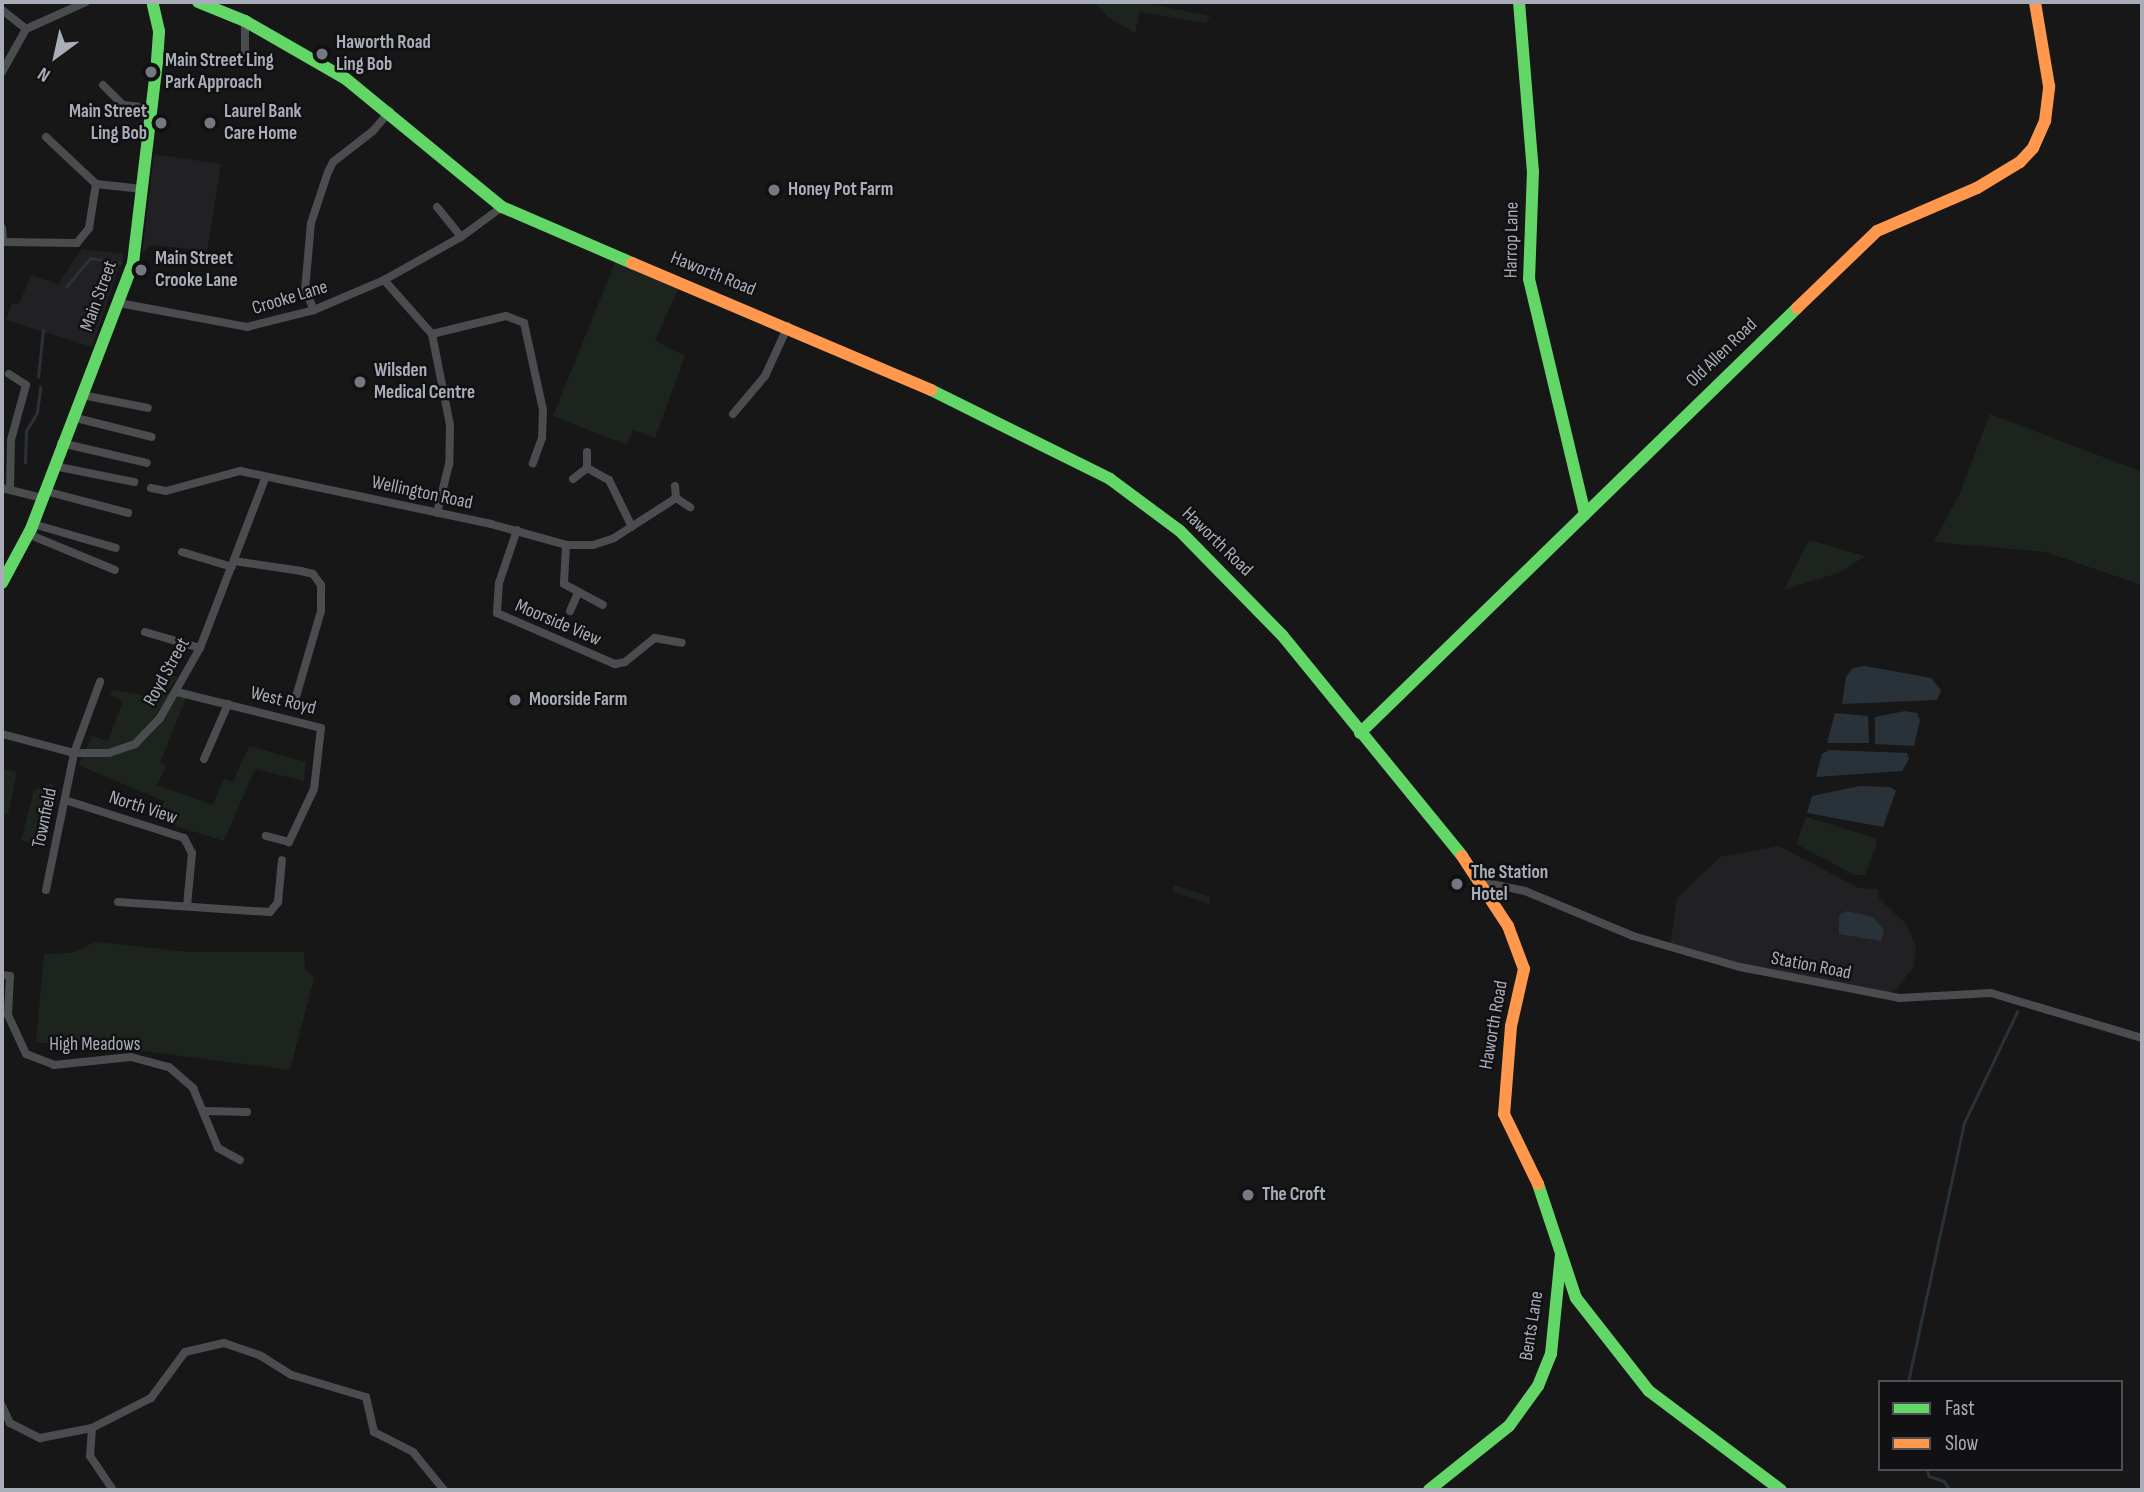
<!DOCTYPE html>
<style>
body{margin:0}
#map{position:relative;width:2144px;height:1492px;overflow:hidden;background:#171717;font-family:"Sofia Sans Condensed",sans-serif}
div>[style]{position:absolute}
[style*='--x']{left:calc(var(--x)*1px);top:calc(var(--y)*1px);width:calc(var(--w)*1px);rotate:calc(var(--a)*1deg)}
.built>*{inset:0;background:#212123}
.green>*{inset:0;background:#1d241e}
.water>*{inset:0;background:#2a3239}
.stream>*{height:2.5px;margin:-1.25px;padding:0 1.25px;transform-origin:1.25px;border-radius:1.25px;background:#2a3239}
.street>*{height:8px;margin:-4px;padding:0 4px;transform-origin:4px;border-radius:4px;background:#4b4c50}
.fast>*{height:12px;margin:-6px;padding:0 6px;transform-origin:6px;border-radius:6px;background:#63d668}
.slow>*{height:12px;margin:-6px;padding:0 6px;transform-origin:6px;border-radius:6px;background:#ff974d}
.dots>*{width:19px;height:19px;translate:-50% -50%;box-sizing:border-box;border:4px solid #111113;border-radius:50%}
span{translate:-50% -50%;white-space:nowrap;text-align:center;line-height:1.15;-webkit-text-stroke:5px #111113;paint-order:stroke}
.poi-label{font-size:19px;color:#a8adb8;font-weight:700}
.left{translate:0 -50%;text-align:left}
.right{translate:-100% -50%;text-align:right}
.street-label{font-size:19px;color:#a8adb8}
.frame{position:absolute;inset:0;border:4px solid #a8adb8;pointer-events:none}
.legend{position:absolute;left:1878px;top:1380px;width:245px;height:91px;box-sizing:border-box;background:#111113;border:2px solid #4d4f55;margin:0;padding:9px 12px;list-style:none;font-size:21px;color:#a8adb8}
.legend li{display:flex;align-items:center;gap:14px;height:35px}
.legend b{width:35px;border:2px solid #4d4f55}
.north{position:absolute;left:21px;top:21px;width:70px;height:70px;-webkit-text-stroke:5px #111113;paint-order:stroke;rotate:213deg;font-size:19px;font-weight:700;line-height:28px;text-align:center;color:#a8adb8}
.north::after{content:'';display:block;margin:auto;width:24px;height:32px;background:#a8adb8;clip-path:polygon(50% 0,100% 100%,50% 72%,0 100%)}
</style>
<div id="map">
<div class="built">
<i style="clip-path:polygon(154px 154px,221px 164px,207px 251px,151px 245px,142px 253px)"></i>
<i style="clip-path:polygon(82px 249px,124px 254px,92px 347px,6px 320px,12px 303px,19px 304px,31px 275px,58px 284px)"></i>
<i style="clip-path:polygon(1779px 846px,1859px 888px,1877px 889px,1879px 898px,1907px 925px,1916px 947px,1914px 966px,1895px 991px,1882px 994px,1819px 983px,1670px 946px,1677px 898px,1720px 857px)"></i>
</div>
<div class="green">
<i style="clip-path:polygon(1094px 2px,1140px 2px,1210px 16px,1206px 23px,1140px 12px,1135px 33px,1108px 17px)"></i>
<i style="clip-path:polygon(616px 260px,679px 287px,655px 341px,685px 356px,655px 438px,633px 430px,627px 445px,553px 416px)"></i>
<i style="clip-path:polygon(1990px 414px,2142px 472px,2142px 585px,2045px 552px,1934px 542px,1960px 493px)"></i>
<i style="clip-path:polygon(1809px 540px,1865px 556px,1841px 572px,1784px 590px)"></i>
<i style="clip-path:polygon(165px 674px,178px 677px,167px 692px,186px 698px,160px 763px,166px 766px,157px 785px,213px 805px,224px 779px,233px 782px,249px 746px,306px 762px,304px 781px,255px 769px,224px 841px,157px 820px,164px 801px,78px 765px,92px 736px,108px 741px,123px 701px,110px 695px,113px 690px,157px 698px)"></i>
<i style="clip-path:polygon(2px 768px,17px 772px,8px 814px,2px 813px)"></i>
<i style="clip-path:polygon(51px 783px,54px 789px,39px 846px,21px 840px,34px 790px)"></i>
<i style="clip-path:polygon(1806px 817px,1875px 838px,1877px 844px,1865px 875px,1855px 875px,1796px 844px)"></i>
<i style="clip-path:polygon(1174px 885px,1210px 897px,1209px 904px,1172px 891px)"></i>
<i style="clip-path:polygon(95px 942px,191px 952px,304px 952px,305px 968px,314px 978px,290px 1070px,82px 1043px,36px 1043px,44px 954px,72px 953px)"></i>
</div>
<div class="water">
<i style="clip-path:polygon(1865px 666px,1931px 678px,1941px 690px,1937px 700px,1842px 704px,1846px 677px,1853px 668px)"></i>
<i style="clip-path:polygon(1905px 711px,1917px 713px,1920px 720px,1914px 746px,1875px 744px,1875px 717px)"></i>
<i style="clip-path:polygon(1835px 713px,1868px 716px,1869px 743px,1827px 743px)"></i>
<i style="clip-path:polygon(1829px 750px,1907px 753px,1909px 759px,1902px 771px,1816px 777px,1822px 754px)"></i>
<i style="clip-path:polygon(1860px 786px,1890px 787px,1896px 791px,1883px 827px,1807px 813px,1812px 796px)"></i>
<i style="clip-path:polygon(1847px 911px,1873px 917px,1884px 930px,1881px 941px,1839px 934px,1839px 915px)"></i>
</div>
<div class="stream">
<i style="--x:66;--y:287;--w:38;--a:-50"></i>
<i style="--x:90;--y:258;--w:30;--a:9"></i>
<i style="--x:38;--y:377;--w:47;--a:-83.9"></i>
<i style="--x:25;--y:463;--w:32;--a:-88"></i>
<i style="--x:26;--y:431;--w:21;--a:-59"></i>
<i style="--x:37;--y:413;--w:26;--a:-83"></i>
<i style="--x:1908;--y:1382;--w:265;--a:-77.8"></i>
<i style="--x:1964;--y:1123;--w:123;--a:-64.5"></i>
<i style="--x:1927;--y:1469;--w:7;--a:74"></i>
<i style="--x:1929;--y:1476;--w:16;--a:18"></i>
<i style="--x:1944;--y:1481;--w:11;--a:56"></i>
</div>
<div class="street">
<i style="--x:2;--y:10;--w:31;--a:38"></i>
<i style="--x:245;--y:21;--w:37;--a:90"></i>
<i style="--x:2;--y:72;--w:49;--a:-60.8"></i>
<i style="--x:26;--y:29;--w:66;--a:-24.2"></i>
<i style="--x:103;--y:85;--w:28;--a:45"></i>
<i style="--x:123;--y:105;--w:30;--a:6"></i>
<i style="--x:46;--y:137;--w:69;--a:43.2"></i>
<i style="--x:96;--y:184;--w:47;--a:6.1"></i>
<i style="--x:437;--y:207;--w:38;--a:51"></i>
<i style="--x:2;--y:228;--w:14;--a:86"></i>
<i style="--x:3;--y:242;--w:74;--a:0.8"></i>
<i style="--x:77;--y:243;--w:19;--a:-51"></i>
<i style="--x:89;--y:228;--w:45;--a:-81"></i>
<i style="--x:384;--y:280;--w:72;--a:48.4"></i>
<i style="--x:432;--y:334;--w:93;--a:78.8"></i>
<i style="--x:450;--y:425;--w:39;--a:91"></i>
<i style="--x:449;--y:464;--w:50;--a:103.8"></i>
<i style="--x:119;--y:303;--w:130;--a:10.6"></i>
<i style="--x:247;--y:327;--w:69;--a:-14.2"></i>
<i style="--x:314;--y:310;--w:76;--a:-23.2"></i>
<i style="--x:384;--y:280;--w:88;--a:-29.2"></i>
<i style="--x:461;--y:237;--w:51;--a:-36.2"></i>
<i style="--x:314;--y:310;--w:22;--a:-114"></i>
<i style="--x:305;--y:290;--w:67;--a:-84.9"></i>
<i style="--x:311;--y:223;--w:54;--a:-71.6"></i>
<i style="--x:328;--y:172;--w:11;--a:-63"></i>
<i style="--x:333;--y:162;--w:51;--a:-37.8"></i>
<i style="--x:373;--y:131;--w:26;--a:-50"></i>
<i style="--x:432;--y:334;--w:76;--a:-13.7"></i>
<i style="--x:506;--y:316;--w:19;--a:21"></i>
<i style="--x:524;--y:323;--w:89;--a:77.7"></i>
<i style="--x:543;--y:410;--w:28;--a:92"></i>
<i style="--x:542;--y:438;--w:27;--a:110"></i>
<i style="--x:9;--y:374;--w:20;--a:33"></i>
<i style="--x:26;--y:385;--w:57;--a:105.3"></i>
<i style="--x:11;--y:440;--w:47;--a:91.2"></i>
<i style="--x:82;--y:395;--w:67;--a:11.1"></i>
<i style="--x:733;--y:414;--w:50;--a:-49.9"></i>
<i style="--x:765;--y:376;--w:55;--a:-65.3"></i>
<i style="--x:72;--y:417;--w:82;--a:14"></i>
<i style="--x:61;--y:443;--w:88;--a:13.1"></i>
<i style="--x:54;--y:466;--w:82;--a:11.3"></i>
<i style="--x:587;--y:468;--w:25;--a:29"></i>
<i style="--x:609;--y:480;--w:52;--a:63.9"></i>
<i style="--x:573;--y:479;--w:18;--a:-38"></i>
<i style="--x:587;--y:468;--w:16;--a:-90"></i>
<i style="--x:675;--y:486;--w:12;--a:85"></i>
<i style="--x:676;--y:498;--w:17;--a:33"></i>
<i style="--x:2;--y:488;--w:41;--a:14"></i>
<i style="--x:151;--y:488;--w:15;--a:11"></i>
<i style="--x:166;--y:491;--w:77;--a:-15.1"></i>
<i style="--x:240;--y:471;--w:257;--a:11.9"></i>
<i style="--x:491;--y:524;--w:78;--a:15.6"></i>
<i style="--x:566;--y:545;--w:27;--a:0"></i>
<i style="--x:593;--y:545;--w:22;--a:-18"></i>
<i style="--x:614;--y:538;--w:74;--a:-32.8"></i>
<i style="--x:45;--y:491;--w:86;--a:14.8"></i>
<i style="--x:33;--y:524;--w:86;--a:16.1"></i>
<i style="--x:517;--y:530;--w:56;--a:108.8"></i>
<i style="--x:499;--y:583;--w:30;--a:94"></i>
<i style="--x:497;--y:613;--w:129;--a:23.4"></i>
<i style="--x:615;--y:664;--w:10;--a:-11"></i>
<i style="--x:625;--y:662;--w:38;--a:-39"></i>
<i style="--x:655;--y:638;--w:27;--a:10"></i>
<i style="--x:28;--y:534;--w:94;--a:22.5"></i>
<i style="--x:566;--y:545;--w:39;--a:93"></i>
<i style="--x:564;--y:584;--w:44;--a:28.3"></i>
<i style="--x:182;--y:552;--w:52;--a:16.7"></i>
<i style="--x:234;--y:561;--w:68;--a:8.5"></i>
<i style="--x:301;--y:571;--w:12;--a:14"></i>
<i style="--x:313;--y:574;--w:14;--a:54"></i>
<i style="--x:321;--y:585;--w:26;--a:90"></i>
<i style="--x:321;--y:611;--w:93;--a:106.3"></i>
<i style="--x:570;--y:611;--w:20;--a:-66"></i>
<i style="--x:145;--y:632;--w:57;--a:16.2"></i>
<i style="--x:177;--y:692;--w:148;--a:14"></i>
<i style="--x:321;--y:728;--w:61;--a:96.5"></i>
<i style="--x:314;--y:789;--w:59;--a:115.3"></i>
<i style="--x:289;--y:842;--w:24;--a:-165"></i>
<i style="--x:2;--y:734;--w:74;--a:14.8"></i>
<i style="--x:74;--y:753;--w:35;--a:0"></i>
<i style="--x:109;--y:753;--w:28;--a:-19"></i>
<i style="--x:135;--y:744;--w:36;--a:-46"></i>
<i style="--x:160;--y:718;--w:81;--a:-60.3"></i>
<i style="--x:200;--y:648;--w:181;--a:-69"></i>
<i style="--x:204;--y:759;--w:60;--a:-66.4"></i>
<i style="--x:65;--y:800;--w:125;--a:17.7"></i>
<i style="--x:184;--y:838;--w:17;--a:62"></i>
<i style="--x:192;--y:853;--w:53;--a:95.4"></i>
<i style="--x:1482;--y:882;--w:44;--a:11.8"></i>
<i style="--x:1525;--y:891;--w:117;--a:22.6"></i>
<i style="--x:1633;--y:936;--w:111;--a:16.2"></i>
<i style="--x:1740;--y:967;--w:162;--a:11"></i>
<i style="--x:1899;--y:998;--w:92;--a:-3.1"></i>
<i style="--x:1991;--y:993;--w:158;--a:16.6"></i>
<i style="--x:46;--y:890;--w:140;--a:-78.4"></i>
<i style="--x:74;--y:753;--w:76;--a:-69.9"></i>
<i style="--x:118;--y:902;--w:152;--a:3.8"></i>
<i style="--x:270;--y:912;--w:13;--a:-51"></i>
<i style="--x:278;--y:902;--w:42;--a:-84.6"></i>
<i style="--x:2;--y:975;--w:8;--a:7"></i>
<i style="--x:10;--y:976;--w:39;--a:93"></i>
<i style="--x:8;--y:1015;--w:43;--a:65.2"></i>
<i style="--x:26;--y:1054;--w:30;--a:21"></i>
<i style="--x:54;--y:1065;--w:77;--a:-5.9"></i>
<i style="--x:131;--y:1057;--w:39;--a:15"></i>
<i style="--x:169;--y:1067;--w:32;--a:41"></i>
<i style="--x:193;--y:1088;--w:65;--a:67.4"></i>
<i style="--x:218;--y:1148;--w:25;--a:29"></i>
<i style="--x:205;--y:1111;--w:42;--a:1.4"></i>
<i style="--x:2;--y:1406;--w:19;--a:65"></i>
<i style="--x:10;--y:1423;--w:34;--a:27"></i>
<i style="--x:40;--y:1438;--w:53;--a:-10.9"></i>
<i style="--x:92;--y:1428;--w:66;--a:-27"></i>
<i style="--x:151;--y:1398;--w:57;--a:-53.5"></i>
<i style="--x:185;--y:1352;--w:40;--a:-13"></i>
<i style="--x:224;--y:1343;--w:39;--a:19"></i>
<i style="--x:261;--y:1356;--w:36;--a:32"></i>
<i style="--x:292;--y:1375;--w:77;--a:16.6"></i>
<i style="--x:366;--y:1397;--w:36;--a:77"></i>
<i style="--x:374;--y:1432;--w:44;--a:27.1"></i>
<i style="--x:413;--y:1452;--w:49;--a:50.8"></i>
<i style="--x:92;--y:1428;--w:28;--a:94"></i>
<i style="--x:90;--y:1456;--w:41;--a:55.9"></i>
</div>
<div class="fast">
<i style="--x:198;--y:2;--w:51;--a:22"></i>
<i style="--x:245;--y:21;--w:116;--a:29.9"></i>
<i style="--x:346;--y:79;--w:202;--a:39.4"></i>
<i style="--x:502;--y:207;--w:142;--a:23.3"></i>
<i style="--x:1519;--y:2;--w:170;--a:85.3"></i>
<i style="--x:1533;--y:171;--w:108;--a:92.1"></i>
<i style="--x:1529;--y:279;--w:242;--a:76.6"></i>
<i style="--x:931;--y:390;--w:200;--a:26.4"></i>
<i style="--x:1110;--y:479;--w:87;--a:36.6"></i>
<i style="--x:1180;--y:531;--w:146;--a:45.6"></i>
<i style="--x:1282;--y:635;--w:285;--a:50.8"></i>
<i style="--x:2;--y:583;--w:61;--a:-61.8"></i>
<i style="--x:31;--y:529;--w:285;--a:-69"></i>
<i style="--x:133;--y:263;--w:203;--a:-83.2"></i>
<i style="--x:157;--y:61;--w:30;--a:-86"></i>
<i style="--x:159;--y:31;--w:27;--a:-103"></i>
<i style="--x:1360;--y:733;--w:610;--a:-44.2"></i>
<i style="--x:1538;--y:1184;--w:120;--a:71.6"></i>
<i style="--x:1576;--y:1298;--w:118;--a:51.9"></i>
<i style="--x:1649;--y:1391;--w:165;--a:36.9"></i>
<i style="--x:1429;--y:1490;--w:102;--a:-38.7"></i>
<i style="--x:1509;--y:1426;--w:49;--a:-54.1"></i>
<i style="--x:1538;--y:1386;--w:35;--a:-68"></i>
<i style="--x:1551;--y:1354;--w:100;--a:-84.3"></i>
</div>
<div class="slow">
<i style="--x:632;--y:263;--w:325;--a:23"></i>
<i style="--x:1797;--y:308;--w:111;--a:-43.9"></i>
<i style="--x:1877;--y:231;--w:109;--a:-23.3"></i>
<i style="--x:1977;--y:188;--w:50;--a:-31.2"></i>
<i style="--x:2020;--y:162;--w:19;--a:-47"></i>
<i style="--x:2033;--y:148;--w:30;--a:-66"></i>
<i style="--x:2045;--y:121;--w:35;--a:-83"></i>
<i style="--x:2049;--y:86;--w:85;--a:-99.5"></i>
<i style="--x:1462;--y:856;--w:84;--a:56.7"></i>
<i style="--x:1508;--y:926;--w:46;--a:69.6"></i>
<i style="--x:1524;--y:969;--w:58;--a:102.8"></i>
<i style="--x:1511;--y:1026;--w:88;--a:94.5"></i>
<i style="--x:1504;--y:1114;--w:78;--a:64.1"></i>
</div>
<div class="dots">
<i style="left:322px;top:54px;background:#757880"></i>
<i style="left:151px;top:72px;background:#757880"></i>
<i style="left:161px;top:123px;background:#757880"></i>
<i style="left:210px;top:123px;background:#757880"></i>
<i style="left:774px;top:190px;background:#757880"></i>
<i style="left:141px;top:270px;background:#757880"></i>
<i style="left:360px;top:382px;background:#757880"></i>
<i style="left:515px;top:700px;background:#757880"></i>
<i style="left:1457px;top:884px;background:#757880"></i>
<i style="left:1248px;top:1195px;background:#757880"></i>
</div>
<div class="poi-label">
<span class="left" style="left:336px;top:54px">Haworth Road<br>Ling Bob</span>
<span class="left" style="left:165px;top:72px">Main Street Ling<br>Park Approach</span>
<span class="right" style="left:147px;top:123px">Main Street<br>Ling Bob</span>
<span class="left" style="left:224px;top:123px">Laurel Bank<br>Care Home</span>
<span class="left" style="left:788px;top:190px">Honey Pot Farm</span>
<span class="left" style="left:155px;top:270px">Main Street<br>Crooke Lane</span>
<span class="left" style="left:374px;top:382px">Wilsden<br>Medical Centre</span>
<span class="left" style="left:529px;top:700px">Moorside Farm</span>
<span class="left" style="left:1471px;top:884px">The Station<br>Hotel</span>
<span class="left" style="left:1262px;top:1195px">The Croft</span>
</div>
<div class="street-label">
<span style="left:1512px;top:240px;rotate:-89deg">Harrop Lane</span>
<span style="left:713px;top:274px;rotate:22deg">Haworth Road</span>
<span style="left:99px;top:296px;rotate:-70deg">Main Street</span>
<span style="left:290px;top:298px;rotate:-17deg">Crooke Lane</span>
<span style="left:1722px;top:353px;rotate:-44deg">Old Allen Road</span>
<span style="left:422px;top:493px;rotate:12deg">Wellington Road</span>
<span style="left:1217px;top:542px;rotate:44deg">Haworth Road</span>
<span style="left:558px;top:623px;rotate:23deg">Moorside View</span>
<span style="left:167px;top:672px;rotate:-61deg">Royd Street</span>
<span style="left:283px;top:701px;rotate:14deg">West Royd</span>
<span style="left:143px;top:808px;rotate:18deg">North View</span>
<span style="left:45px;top:818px;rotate:-78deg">Townfield</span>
<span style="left:1811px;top:966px;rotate:11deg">Station Road</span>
<span style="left:1494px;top:1025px;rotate:-80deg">Haworth Road</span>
<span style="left:95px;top:1045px">High Meadows</span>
<span style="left:1532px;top:1326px;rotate:-81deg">Bents Lane</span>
</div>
<div class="frame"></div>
<ul class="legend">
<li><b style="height:9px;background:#63d668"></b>Fast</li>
<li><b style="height:9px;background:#ff974d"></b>Slow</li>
</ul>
<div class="north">N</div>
</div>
